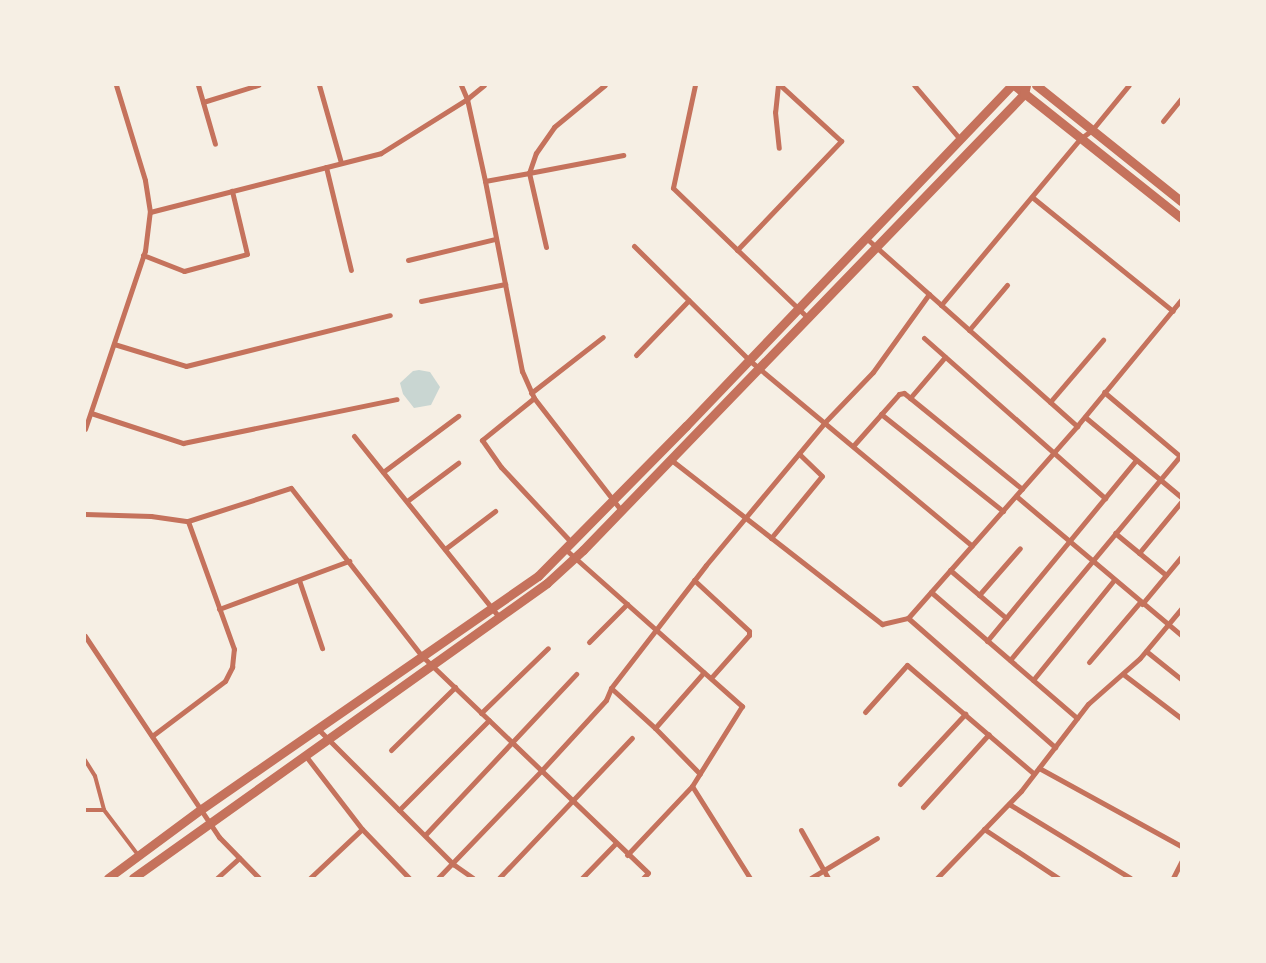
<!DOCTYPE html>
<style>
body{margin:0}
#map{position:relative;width:1266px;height:963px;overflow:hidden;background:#f6efe4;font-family:"Archivo Narrow",sans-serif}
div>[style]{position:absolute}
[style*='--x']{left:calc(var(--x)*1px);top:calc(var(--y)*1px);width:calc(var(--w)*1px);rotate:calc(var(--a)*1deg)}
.water>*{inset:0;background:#c9d6d2}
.service>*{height:4px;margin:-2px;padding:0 2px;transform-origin:2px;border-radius:2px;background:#c5725c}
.minor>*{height:5px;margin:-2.5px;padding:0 2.5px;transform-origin:2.5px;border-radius:2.5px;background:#c5725c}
.tertiary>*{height:9px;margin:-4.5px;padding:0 4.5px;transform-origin:4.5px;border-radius:4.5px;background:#c5725c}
span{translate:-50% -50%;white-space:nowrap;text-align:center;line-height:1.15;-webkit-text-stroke:5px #f6efe4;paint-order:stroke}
.frame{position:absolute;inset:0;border:86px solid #f6efe4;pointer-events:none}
</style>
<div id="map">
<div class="water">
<i style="clip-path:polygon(419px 370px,430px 372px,440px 387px,431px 405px,414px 408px,403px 394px,400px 383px,413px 371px)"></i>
</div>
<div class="service">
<i style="--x:85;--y:760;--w:19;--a:58"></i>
<i style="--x:95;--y:776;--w:35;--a:75"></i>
<i style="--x:104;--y:810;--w:56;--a:52.9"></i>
<i style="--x:85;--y:810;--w:19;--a:0"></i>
</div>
<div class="minor">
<i style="--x:198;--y:85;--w:61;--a:73.9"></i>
<i style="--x:319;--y:85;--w:81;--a:74.2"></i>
<i style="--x:461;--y:85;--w:15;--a:67"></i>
<i style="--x:467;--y:99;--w:84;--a:77.6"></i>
<i style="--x:485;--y:181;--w:194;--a:79"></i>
<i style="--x:522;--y:371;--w:30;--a:66"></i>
<i style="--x:534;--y:398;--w:142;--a:52.2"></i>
<i style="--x:695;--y:85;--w:105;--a:102.1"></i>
<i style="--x:673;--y:188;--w:186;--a:43.9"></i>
<i style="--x:778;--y:85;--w:27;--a:96"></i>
<i style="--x:775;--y:112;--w:36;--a:84"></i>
<i style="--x:914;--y:85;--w:71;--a:49.6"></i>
<i style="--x:203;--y:102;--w:58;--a:-17.2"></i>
<i style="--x:1163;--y:121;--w:28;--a:-51"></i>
<i style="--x:326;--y:167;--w:106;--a:76.4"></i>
<i style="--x:485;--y:181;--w:45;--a:-10.3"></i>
<i style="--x:529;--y:173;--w:21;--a:-71"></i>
<i style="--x:536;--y:153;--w:32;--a:-55"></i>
<i style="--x:554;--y:127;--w:66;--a:-39.5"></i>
<i style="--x:1032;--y:197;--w:181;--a:39"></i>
<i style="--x:150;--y:212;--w:238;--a:-14.3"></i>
<i style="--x:381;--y:153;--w:102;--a:-32.1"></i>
<i style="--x:467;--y:99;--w:22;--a:-39"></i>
<i style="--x:866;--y:238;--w:283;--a:41.7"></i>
<i style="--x:634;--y:246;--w:162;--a:44.7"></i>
<i style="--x:749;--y:360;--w:290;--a:39.8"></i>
<i style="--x:546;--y:247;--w:76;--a:-102.9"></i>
<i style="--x:529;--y:173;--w:96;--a:-10.8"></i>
<i style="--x:737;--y:250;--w:151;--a:-46.3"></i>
<i style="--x:841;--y:141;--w:83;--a:-137.4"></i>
<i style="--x:143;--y:255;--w:44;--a:21.3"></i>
<i style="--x:184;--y:271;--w:65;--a:-15.1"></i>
<i style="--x:247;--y:254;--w:65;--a:-103.4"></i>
<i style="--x:408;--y:260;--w:89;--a:-13.6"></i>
<i style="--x:421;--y:301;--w:86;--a:-11.4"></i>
<i style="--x:941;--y:305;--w:217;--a:-50.1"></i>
<i style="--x:1080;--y:139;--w:15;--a:-37"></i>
<i style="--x:1092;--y:130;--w:58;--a:-50.6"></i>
<i style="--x:969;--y:330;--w:59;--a:-49.8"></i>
<i style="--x:924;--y:338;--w:242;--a:41.5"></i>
<i style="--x:114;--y:344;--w:75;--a:17"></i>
<i style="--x:186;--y:366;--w:210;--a:-14"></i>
<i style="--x:636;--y:355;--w:76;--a:-46.1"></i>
<i style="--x:1104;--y:392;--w:101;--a:40.2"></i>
<i style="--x:531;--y:393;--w:91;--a:-37.9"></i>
<i style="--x:534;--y:398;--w:67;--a:141.1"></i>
<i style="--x:482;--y:440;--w:33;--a:55"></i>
<i style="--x:501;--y:467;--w:103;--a:47"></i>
<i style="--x:910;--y:398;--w:54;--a:-49.5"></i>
<i style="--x:1050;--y:402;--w:82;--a:-49.5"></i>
<i style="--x:91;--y:413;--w:97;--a:18.1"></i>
<i style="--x:183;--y:443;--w:218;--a:-11.6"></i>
<i style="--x:881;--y:414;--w:156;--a:38.5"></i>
<i style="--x:1085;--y:417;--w:125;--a:39.8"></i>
<i style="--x:85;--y:429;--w:188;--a:-71.4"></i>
<i style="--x:145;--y:251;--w:39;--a:-83"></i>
<i style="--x:150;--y:212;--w:32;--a:-99"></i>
<i style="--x:145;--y:180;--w:99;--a:-107"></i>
<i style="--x:354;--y:436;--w:233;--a:51.3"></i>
<i style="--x:853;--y:446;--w:69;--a:-48.5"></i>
<i style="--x:899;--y:394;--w:5;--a:-11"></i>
<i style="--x:904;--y:393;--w:152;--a:39.1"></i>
<i style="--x:670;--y:459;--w:269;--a:37.9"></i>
<i style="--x:882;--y:624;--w:27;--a:-13"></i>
<i style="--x:908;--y:618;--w:256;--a:-48.6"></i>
<i style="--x:1077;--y:426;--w:163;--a:-50.5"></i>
<i style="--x:383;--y:472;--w:94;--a:-36.7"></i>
<i style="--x:1016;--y:496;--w:216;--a:40.1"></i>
<i style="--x:407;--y:501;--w:64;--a:-36.7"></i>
<i style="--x:85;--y:514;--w:66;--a:1.7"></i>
<i style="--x:151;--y:516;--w:37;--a:8"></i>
<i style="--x:188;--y:521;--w:108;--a:-17.8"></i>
<i style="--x:291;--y:488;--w:213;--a:52.1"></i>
<i style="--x:422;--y:656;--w:313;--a:43.8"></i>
<i style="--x:648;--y:873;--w:7;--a:135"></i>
<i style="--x:1115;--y:533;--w:66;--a:39.5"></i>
<i style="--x:771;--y:538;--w:80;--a:-50.6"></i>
<i style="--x:822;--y:476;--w:32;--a:-136"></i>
<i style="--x:445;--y:549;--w:63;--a:-37.2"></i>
<i style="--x:565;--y:549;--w:237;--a:41.6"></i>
<i style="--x:742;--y:706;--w:94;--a:122"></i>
<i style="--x:692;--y:786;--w:109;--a:57.8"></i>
<i style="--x:1139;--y:553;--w:66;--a:-50.5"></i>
<i style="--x:950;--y:570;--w:74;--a:40.6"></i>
<i style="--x:299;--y:580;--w:72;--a:71.3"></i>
<i style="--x:694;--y:580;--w:75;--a:42.8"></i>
<i style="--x:749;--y:631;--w:4;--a:90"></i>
<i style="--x:749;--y:635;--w:57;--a:131.5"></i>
<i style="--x:931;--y:592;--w:193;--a:40.8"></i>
<i style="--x:979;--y:595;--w:62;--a:-48.9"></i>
<i style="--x:1142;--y:604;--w:61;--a:-50.3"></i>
<i style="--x:219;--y:609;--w:139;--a:-20.3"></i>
<i style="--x:908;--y:618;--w:196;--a:41.3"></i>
<i style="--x:85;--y:636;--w:242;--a:56.3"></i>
<i style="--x:219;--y:837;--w:57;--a:45.7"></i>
<i style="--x:987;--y:641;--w:234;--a:-50.5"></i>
<i style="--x:589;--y:642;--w:54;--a:-45"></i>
<i style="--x:1146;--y:651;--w:45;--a:38.7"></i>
<i style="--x:1010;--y:660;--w:267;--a:-50.2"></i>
<i style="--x:1089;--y:662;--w:79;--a:-49.6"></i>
<i style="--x:1123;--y:674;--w:73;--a:37.2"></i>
<i style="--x:1033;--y:680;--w:129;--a:-51"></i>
<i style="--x:611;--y:688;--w:59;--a:42.3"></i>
<i style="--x:655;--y:728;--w:64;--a:45.6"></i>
<i style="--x:865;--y:712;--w:63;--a:-48.2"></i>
<i style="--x:907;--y:665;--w:167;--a:40.6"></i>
<i style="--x:481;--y:713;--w:93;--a:-44.1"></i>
<i style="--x:655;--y:728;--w:74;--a:-48.8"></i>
<i style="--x:319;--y:730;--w:190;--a:45"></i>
<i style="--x:453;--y:864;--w:24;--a:35"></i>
<i style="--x:152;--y:736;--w:91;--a:-37"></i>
<i style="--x:225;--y:681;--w:16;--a:-63"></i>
<i style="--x:232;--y:667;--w:18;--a:-84"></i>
<i style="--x:234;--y:649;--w:136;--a:-109.8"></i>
<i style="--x:391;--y:750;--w:90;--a:-44.5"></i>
<i style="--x:305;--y:755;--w:93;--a:52.4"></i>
<i style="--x:362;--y:829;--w:68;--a:46.2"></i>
<i style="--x:1039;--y:768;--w:162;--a:28.8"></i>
<i style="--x:900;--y:784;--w:96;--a:-47.1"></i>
<i style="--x:1009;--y:804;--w:142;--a:31.4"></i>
<i style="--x:923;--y:807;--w:98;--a:-47.9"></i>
<i style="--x:399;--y:810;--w:127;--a:-45"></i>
<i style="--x:984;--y:829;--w:89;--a:33.5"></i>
<i style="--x:801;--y:830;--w:55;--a:60.6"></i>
<i style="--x:425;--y:835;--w:221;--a:-46.8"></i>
<i style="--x:627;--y:855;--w:95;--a:-46.7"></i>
<i style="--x:217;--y:878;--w:30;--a:-42"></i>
<i style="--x:310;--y:878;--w:71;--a:-43.3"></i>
<i style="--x:438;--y:878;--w:149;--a:-46.1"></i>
<i style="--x:541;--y:771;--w:96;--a:-47.5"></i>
<i style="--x:606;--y:700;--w:13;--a:-67"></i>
<i style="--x:611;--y:688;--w:155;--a:-52.3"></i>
<i style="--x:706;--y:565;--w:186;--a:-50.2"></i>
<i style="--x:825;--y:422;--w:69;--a:-46.2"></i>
<i style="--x:873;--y:372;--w:96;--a:-54.3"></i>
<i style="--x:499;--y:878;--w:193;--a:-46.5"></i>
<i style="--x:582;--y:878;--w:47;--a:-45.9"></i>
<i style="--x:811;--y:878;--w:77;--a:-31.2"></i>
<i style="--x:937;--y:878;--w:121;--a:-46"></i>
<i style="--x:1021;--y:791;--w:110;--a:-52.4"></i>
<i style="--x:1088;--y:704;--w:69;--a:-41.5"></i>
<i style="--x:1140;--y:658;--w:64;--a:-50.1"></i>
<i style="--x:1173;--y:878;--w:18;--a:-63"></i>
</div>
<div class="tertiary">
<i style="--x:1014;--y:85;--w:213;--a:38.5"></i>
<i style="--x:1036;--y:85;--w:186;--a:38.7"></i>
<i style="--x:108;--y:878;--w:114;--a:-36.5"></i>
<i style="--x:200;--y:810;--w:411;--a:-34.7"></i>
<i style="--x:538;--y:576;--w:211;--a:-45.4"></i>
<i style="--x:686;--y:426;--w:472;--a:-46.3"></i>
<i style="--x:133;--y:878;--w:508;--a:-35.47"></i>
<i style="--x:547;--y:583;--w:49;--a:-42.5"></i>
<i style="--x:583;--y:550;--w:634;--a:-45.96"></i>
<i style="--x:1024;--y:94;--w:9;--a:-77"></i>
</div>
<div class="frame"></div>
</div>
